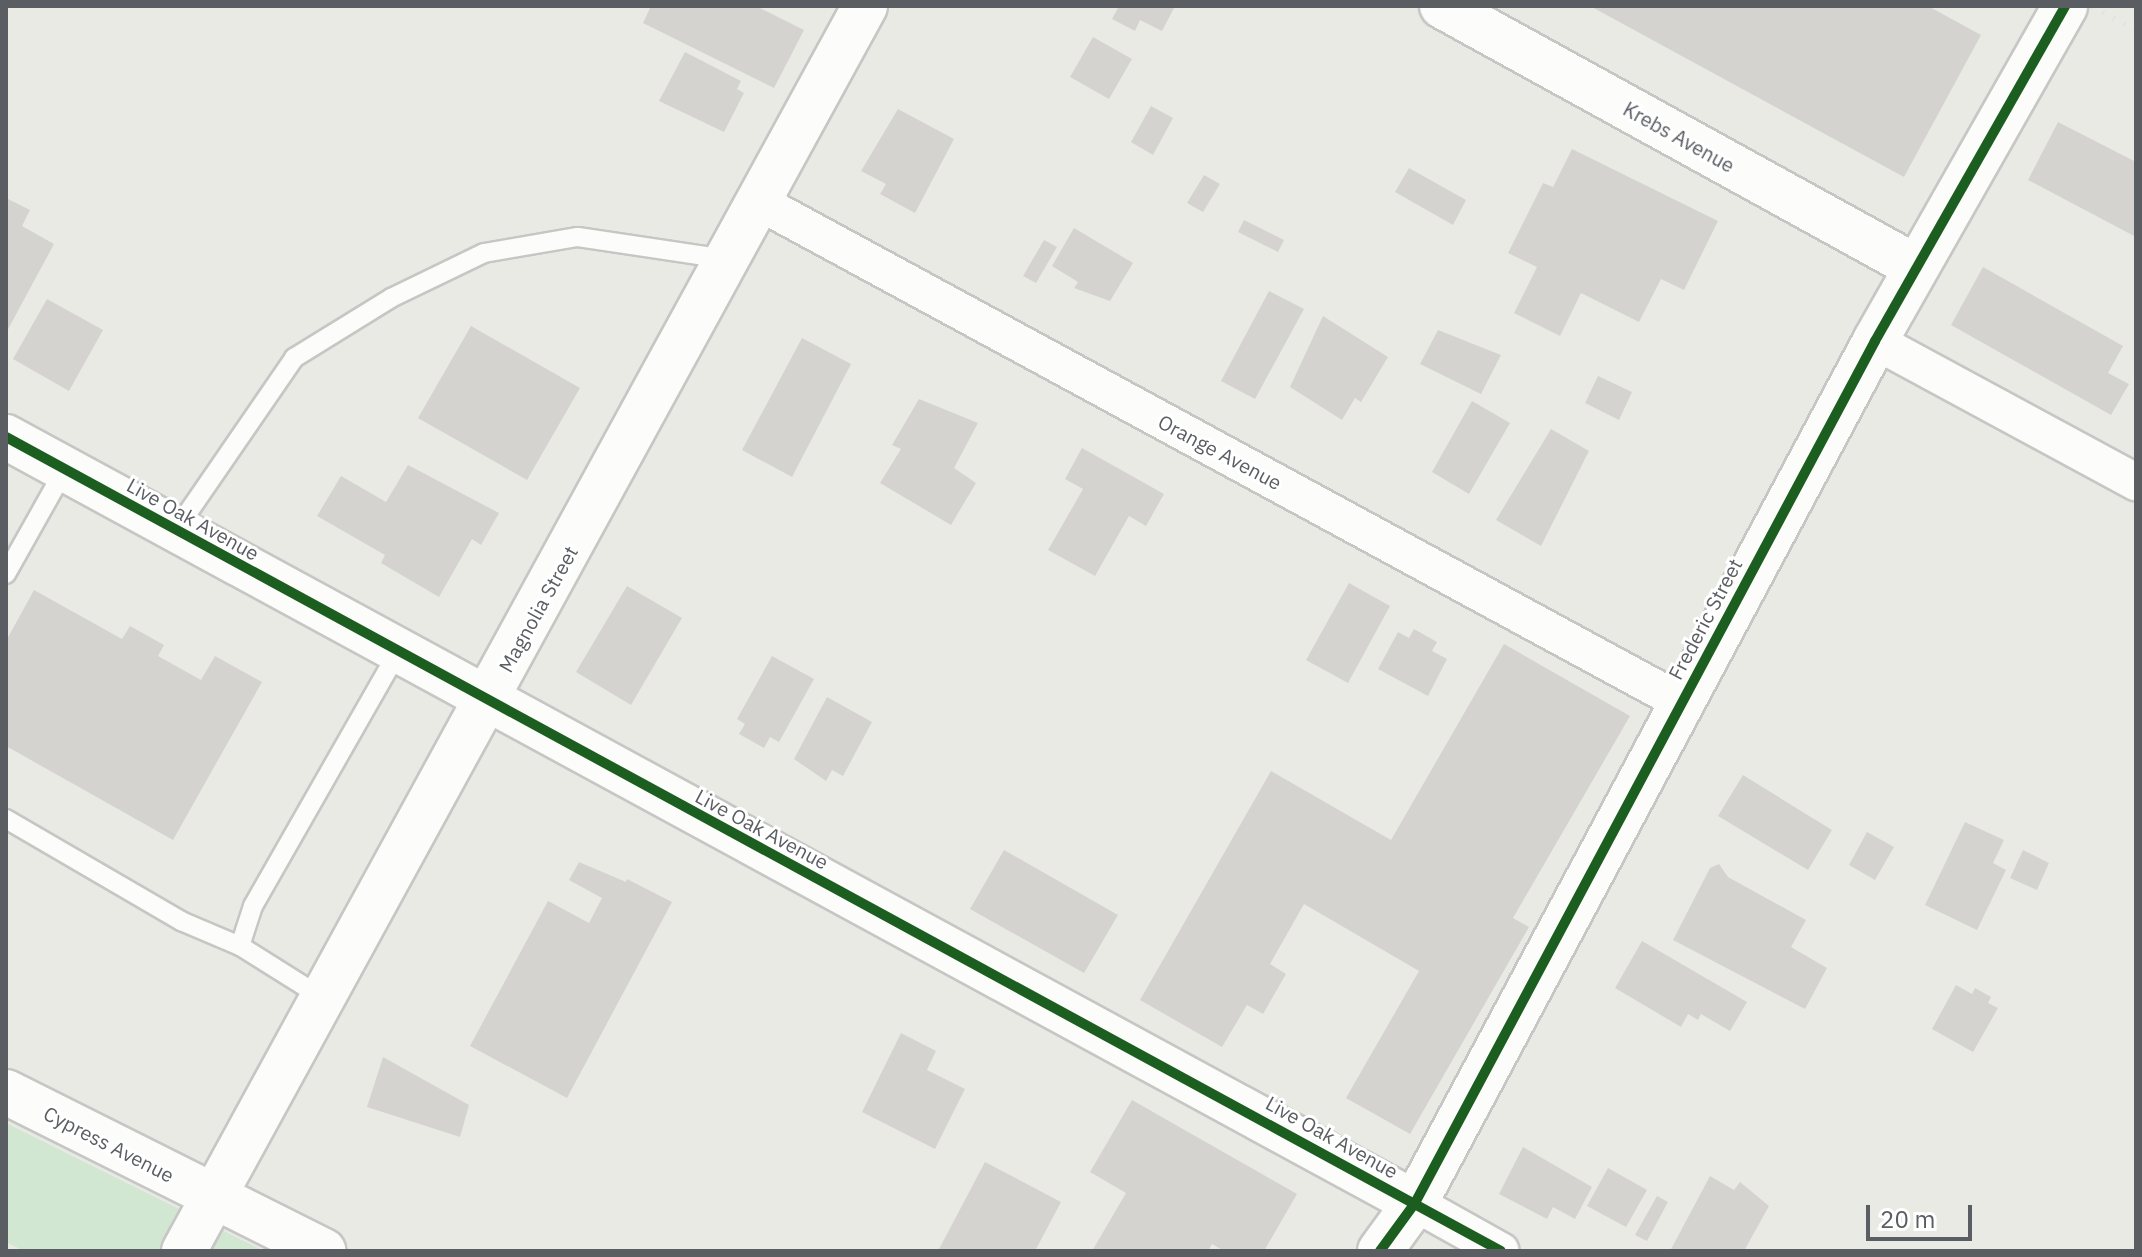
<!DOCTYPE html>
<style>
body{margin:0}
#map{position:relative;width:2142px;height:1257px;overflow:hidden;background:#eaeae5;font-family:"IBM Plex Sans",sans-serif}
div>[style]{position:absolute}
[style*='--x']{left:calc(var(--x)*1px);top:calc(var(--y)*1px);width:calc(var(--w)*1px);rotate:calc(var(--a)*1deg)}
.green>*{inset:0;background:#d2e7d2}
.building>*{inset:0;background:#d4d3d0}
.roads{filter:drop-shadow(2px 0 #c6c7c5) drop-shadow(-2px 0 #c6c7c5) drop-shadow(0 2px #c6c7c5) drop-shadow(0 -2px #c6c7c5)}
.lane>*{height:18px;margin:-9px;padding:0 9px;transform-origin:9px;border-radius:9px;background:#fcfcfb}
.street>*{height:36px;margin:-18px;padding:0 18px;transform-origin:18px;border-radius:18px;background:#fcfcfb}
.secondary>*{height:44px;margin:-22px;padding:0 22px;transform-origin:22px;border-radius:22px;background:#fcfcfb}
.rail>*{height:6px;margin-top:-3px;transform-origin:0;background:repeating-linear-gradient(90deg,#e2e2e2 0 2px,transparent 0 12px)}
.cycleway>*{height:10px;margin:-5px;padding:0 5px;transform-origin:5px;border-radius:5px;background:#1b5e20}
span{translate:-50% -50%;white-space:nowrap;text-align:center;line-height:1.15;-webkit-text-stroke:6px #fff;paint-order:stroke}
.street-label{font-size:20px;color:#5a5d62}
.frame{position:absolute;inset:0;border:8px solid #5a5d62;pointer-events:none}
.scale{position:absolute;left:1866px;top:1205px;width:106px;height:36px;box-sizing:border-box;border:4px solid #5a5d62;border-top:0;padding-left:10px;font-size:24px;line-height:28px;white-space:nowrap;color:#5a5d62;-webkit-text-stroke:6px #fff;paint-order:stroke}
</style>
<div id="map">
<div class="green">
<i style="clip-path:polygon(6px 1123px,264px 1251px,24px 1251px,6px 1242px)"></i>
</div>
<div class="building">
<i style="clip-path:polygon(651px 6px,756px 6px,804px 30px,774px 88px,643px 23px)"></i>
<i style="clip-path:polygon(1119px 6px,1175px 6px,1162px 31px,1140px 20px,1135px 31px,1112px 19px)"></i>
<i style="clip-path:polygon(1590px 6px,1928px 6px,1981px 35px,1904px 177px)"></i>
<i style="clip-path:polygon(1093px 37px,1132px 59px,1109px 99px,1070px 77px)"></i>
<i style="clip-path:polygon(685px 52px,741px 81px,737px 89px,744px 93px,724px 132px,659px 101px)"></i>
<i style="clip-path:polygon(1151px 106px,1173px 118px,1153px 155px,1131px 142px)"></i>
<i style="clip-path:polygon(898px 109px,954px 139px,915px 213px,880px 194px,886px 184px,861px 171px)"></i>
<i style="clip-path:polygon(2058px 122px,2136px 162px,2136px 237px,2028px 180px)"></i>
<i style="clip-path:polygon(1572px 149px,1718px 221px,1684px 290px,1661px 279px,1639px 322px,1581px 293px,1560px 336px,1514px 313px,1537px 267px,1508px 253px,1543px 183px,1553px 187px)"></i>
<i style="clip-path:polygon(1409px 168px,1466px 200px,1453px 225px,1395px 192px)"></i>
<i style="clip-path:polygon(1204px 175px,1220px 184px,1203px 212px,1187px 203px)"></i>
<i style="clip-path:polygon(6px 198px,30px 210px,22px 226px,54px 244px,6px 333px)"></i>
<i style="clip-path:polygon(1244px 220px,1284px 240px,1278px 252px,1238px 232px)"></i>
<i style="clip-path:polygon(1074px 228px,1133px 263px,1110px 301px,1074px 288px,1078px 282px,1052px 266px)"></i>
<i style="clip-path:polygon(1044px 240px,1057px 247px,1036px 283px,1023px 276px)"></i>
<i style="clip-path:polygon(1983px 267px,2123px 346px,2108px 373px,2129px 384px,2111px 415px,1951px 325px)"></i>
<i style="clip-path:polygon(1269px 291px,1304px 309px,1255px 399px,1221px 381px)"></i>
<i style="clip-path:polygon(47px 299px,103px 330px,69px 391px,13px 359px)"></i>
<i style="clip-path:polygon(1323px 316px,1388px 357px,1361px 402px,1355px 398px,1342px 420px,1290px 387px)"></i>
<i style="clip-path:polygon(471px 326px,580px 388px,527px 480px,418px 418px)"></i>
<i style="clip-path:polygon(1438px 330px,1501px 355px,1481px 394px,1420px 364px)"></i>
<i style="clip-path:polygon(802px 338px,851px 364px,792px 477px,742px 450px)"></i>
<i style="clip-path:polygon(1598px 376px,1632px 392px,1619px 420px,1585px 403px)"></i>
<i style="clip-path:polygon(919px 399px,978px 423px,954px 468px,976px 483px,951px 525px,880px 483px,901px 449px,892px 445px)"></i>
<i style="clip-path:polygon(1472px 401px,1510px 423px,1469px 494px,1432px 472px)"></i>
<i style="clip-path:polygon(1551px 429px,1589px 451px,1541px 546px,1496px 520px)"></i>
<i style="clip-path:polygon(1082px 448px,1164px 494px,1146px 526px,1129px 516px,1095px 576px,1048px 550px,1083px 489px,1065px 479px)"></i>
<i style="clip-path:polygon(408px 465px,499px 513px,481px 545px,472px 539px,439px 597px,381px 563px,385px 555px,317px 516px,341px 476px,386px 502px)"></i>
<i style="clip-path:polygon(1349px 583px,1390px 606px,1348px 683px,1306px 660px)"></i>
<i style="clip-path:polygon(627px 586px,682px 618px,631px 705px,576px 672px)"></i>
<i style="clip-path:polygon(34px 590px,122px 639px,130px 626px,164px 645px,158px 656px,201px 680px,215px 656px,262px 682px,173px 840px,6px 746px,6px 641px)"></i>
<i style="clip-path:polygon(1414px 629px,1437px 642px,1432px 651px,1447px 659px,1428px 696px,1378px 669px,1398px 632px,1409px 638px)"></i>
<i style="clip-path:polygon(1504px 644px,1630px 716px,1513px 918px,1529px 927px,1410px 1134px,1346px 1098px,1419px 971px,1304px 904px,1270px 964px,1286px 974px,1263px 1014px,1247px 1005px,1222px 1047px,1140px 1000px,1271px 771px,1391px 840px)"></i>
<i style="clip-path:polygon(772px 656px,814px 679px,779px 742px,770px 737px,764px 748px,739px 734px,745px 724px,737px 719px)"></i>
<i style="clip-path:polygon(827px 697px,872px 722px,843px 776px,832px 770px,826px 781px,794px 759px)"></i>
<i style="clip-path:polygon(1743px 775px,1832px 830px,1808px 870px,1718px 816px)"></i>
<i style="clip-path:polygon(1965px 822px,2004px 840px,1993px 863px,2006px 870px,1977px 930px,1925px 905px)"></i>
<i style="clip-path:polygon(1867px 832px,1894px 847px,1875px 880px,1849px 865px)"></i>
<i style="clip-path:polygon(1004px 850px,1118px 915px,1084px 973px,970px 909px)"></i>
<i style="clip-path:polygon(2023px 850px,2049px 863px,2037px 890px,2010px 878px)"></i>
<i style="clip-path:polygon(579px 862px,626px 882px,627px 879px,672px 902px,567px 1098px,470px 1046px,548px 901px,589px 923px,602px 898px,569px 880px)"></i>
<i style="clip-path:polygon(1719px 864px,1728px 877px,1806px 920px,1791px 947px,1827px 968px,1805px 1009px,1673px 940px,1710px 868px)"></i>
<i style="clip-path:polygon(1642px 941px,1747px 1002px,1730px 1031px,1701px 1014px,1698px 1020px,1688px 1014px,1681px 1027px,1615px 988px)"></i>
<i style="clip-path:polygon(1956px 985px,1972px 994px,1975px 988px,1991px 997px,1988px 1003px,1998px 1008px,1973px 1052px,1932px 1029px)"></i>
<i style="clip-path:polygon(901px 1033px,936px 1051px,927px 1070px,965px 1089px,935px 1149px,862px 1112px)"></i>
<i style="clip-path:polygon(383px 1057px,469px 1105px,460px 1137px,367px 1107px)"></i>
<i style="clip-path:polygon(1132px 1100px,1297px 1194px,1264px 1251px,1224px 1251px,1212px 1244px,1208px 1251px,1092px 1251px,1126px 1193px,1090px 1172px)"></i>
<i style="clip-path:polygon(1523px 1147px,1592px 1187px,1575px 1219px,1553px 1207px,1547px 1219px,1499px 1194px)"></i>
<i style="clip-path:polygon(985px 1162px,1061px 1202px,1035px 1251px,938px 1251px)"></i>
<i style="clip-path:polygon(1608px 1168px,1647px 1190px,1626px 1227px,1587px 1206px)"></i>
<i style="clip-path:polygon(1710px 1176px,1734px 1190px,1740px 1182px,1769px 1206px,1744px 1251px,1670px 1251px)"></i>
<i style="clip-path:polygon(1657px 1196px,1668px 1202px,1647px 1241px,1635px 1235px)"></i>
</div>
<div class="roads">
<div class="lane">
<i style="--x:176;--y:530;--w:209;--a:-55.5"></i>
<i style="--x:294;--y:358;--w:114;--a:-31.7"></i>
<i style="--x:391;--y:298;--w:103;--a:-25.8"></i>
<i style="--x:484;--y:253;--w:95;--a:-9.7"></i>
<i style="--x:578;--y:237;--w:149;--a:8.5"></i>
<i style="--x:6;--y:574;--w:120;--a:-60.7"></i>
<i style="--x:6;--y:819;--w:203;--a:30.2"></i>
<i style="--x:181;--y:921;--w:64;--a:23"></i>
<i style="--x:323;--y:998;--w:98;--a:-147.9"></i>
<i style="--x:240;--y:946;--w:42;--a:-72"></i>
<i style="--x:253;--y:906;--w:292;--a:-60.3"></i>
</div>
<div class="street">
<i style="--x:759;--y:202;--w:1049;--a:28.47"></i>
<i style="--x:1875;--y:341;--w:297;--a:28.4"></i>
<i style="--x:1415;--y:1203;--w:98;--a:29.2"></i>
</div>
<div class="secondary">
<i style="--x:1442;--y:6;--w:541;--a:28.84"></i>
<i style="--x:6;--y:437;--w:1604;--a:28.53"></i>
<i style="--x:6;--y:1092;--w:355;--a:26.6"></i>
<i style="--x:184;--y:1251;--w:1419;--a:-61.32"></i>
<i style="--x:1380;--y:1251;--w:59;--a:-53.9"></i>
<i style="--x:1415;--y:1203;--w:977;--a:-61.91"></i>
<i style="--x:1875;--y:341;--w:385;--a:-60.4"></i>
</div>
</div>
<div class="rail">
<i style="--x:2092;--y:6;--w:51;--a:29.6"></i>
</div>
<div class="cycleway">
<i style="--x:6;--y:437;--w:1702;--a:28.57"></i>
<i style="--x:1380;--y:1251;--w:59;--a:-53.9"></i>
<i style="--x:1415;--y:1203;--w:977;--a:-61.91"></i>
<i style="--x:1875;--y:341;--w:385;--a:-60.4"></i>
</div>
<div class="street-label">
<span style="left:1679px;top:137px;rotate:29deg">Krebs Avenue</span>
<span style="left:1220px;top:452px;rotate:28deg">Orange Avenue</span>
<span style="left:193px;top:519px;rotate:29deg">Live Oak Avenue</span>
<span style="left:538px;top:609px;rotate:-61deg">Magnolia Street</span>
<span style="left:1705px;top:619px;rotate:-62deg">Frederic Street</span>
<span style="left:762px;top:829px;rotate:28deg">Live Oak Avenue</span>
<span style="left:1332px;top:1137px;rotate:29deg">Live Oak Avenue</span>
<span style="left:109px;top:1144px;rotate:27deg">Cypress Avenue</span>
</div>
<div class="frame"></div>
<div class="scale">20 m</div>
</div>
